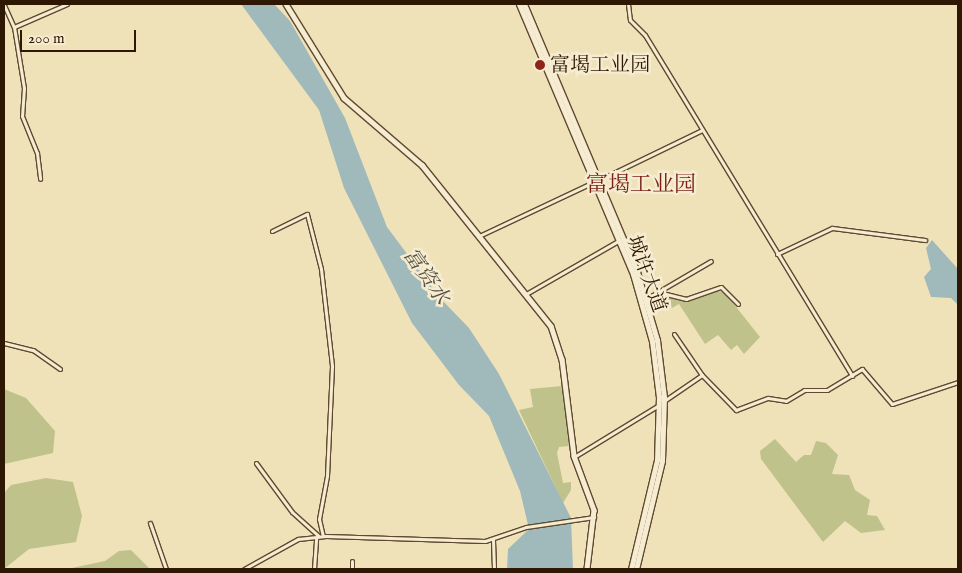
<!DOCTYPE html>
<meta charset="utf-8">
<style>
body{margin:0}
#map{position:relative;width:962px;height:573px;overflow:hidden;background:#efe2b8;font-family:"IM FELL English","Noto Serif SC",serif}
div>[style]{position:absolute}
[style*='--x']{left:calc(var(--x)*1px);top:calc(var(--y)*1px);width:calc(var(--w)*1px);rotate:calc(var(--a)*1deg)}
.green>*{inset:0;background:#bfc28b}
.water>*{inset:0;background:#a0babb}
.roads{filter:drop-shadow(1px 0 #5f4a30) drop-shadow(-1px 0 #5f4a30) drop-shadow(0 1px #5f4a30) drop-shadow(0 -1px #5f4a30)}
.minor>*{height:3px;margin:-1.5px;padding:0 1.5px;transform-origin:1.5px;border-radius:1.5px;background:#f5ecd1}
.tertiary>*{height:4.5px;margin:-2.25px;padding:0 2.25px;transform-origin:2.25px;border-radius:2.25px;background:#f5ecd1}
.secondary>*{height:5px;margin:-2.5px;padding:0 2.5px;transform-origin:2.5px;border-radius:2.5px;background:#f5ecd1}
.dots>*{width:14px;height:14px;translate:-50% -50%;box-sizing:border-box;border:2px solid #f5ecd1;border-radius:50%}
span{translate:-50% -50%;white-space:nowrap;text-align:center;line-height:1.15;-webkit-text-stroke:5px #f5ecd1;paint-order:stroke}
.poi-label{font-size:20px;color:#2f1803}
.left{translate:0 -50%;text-align:left}
.street-label{font-size:20px;color:#2f1803}
.water-label{font-size:21px;color:#575143;font-style:italic}
.quarter-label{font-size:22px;color:#7a1f14}
.frame{position:absolute;inset:0;border:5px solid #2f1803;pointer-events:none}
.scale{position:absolute;left:20px;top:30px;width:116px;height:22px;box-sizing:border-box;border:2px solid #2f1803;border-top:0;padding-left:6px;font-size:15px;line-height:18px;white-space:nowrap;color:#2f1803;-webkit-text-stroke:4px #f5ecd1;paint-order:stroke}
</style>
<div id="map">
<div class="green">
<i style="clip-path:polygon(715px 290px,725px 293px,760px 337px,744px 354px,737px 345px,731px 350px,718px 335px,705px 344px,679px 304px,672px 308px,666px 301px,653px 310px,651px 303px,663px 297px,687px 301px)"></i>
<i style="clip-path:polygon(562px 386px,569px 446px,559px 447px,557px 453px,563px 483px,571px 482px,571px 490px,563px 503px,519px 410px,533px 407px,530px 389px)"></i>
<i style="clip-path:polygon(4px 389px,26px 398px,55px 431px,53px 453px,4px 464px)"></i>
<i style="clip-path:polygon(775px 439px,796px 462px,804px 455px,811px 455px,816px 441px,826px 443px,838px 455px,832px 474px,849px 475px,855px 490px,870px 500px,867px 515px,877px 516px,885px 530px,861px 533px,845px 521px,823px 542px,761px 459px,760px 451px)"></i>
<i style="clip-path:polygon(46px 478px,73px 482px,82px 516px,76px 542px,29px 549px,4px 569px,4px 493px,11px 485px)"></i>
<i style="clip-path:polygon(131px 550px,150px 569px,67px 569px,105px 561px,119px 551px)"></i>
</div>
<div class="water">
<i style="clip-path:polygon(241px 4px,274px 4px,290px 21px,345px 118px,387px 227px,440px 298px,469px 328px,499px 374px,571px 518px,573px 569px,507px 569px,508px 549px,529px 529px,520px 491px,489px 416px,459px 385px,412px 323px,344px 188px,319px 110px)"></i>
<i style="clip-path:polygon(932px 240px,958px 269px,958px 305px,951px 298px,931px 297px,924px 277px,931px 269px,926px 248px)"></i>
</div>
<div class="roads">
<div class="minor">
<i style="--x:628;--y:4;--w:16;--a:83"></i>
<i style="--x:630;--y:20;--w:21;--a:45"></i>
<i style="--x:645;--y:35;--w:399;--a:58.7"></i>
<i style="--x:4;--y:5;--w:24;--a:66"></i>
<i style="--x:14;--y:27;--w:62;--a:80.7"></i>
<i style="--x:24;--y:88;--w:28;--a:94"></i>
<i style="--x:22;--y:116;--w:40;--a:68"></i>
<i style="--x:37;--y:153;--w:26;--a:83"></i>
<i style="--x:14;--y:27;--w:58;--a:-23.5"></i>
<i style="--x:599;--y:180;--w:114;--a:-25.9"></i>
<i style="--x:272;--y:231;--w:39;--a:-26"></i>
<i style="--x:307;--y:214;--w:57;--a:75.7"></i>
<i style="--x:321;--y:269;--w:98;--a:83.5"></i>
<i style="--x:332;--y:366;--w:110;--a:92.6"></i>
<i style="--x:327;--y:476;--w:44;--a:100.5"></i>
<i style="--x:319;--y:519;--w:17;--a:77"></i>
<i style="--x:479;--y:236;--w:127;--a:-25.2"></i>
<i style="--x:777;--y:254;--w:61;--a:-25.3"></i>
<i style="--x:832;--y:228;--w:94;--a:7.4"></i>
<i style="--x:658;--y:292;--w:29;--a:14"></i>
<i style="--x:686;--y:299;--w:37;--a:-19"></i>
<i style="--x:721;--y:287;--w:24;--a:45"></i>
<i style="--x:526;--y:294;--w:106;--a:-29.9"></i>
<i style="--x:646;--y:299;--w:75;--a:-30.3"></i>
<i style="--x:674;--y:334;--w:50;--a:55.7"></i>
<i style="--x:702;--y:375;--w:49;--a:45.8"></i>
<i style="--x:736;--y:410;--w:34;--a:-21"></i>
<i style="--x:768;--y:398;--w:18;--a:9"></i>
<i style="--x:786;--y:401;--w:21;--a:-31"></i>
<i style="--x:804;--y:390;--w:23;--a:0"></i>
<i style="--x:827;--y:390;--w:41;--a:-31"></i>
<i style="--x:862;--y:369;--w:46;--a:49.4"></i>
<i style="--x:892;--y:404;--w:70;--a:-18.4"></i>
<i style="--x:4;--y:343;--w:30;--a:14"></i>
<i style="--x:33;--y:350;--w:33;--a:35"></i>
<i style="--x:664;--y:401;--w:46;--a:-34.4"></i>
<i style="--x:574;--y:457;--w:100;--a:-31.5"></i>
<i style="--x:256;--y:463;--w:61;--a:53.7"></i>
<i style="--x:292;--y:512;--w:36;--a:42"></i>
<i style="--x:150;--y:523;--w:49;--a:70.8"></i>
<i style="--x:493;--y:540;--w:29;--a:88"></i>
<i style="--x:352;--y:561;--w:8;--a:90"></i>
<i style="--x:244;--y:569;--w:62;--a:-29.1"></i>
<i style="--x:298;--y:539;--w:28;--a:-6"></i>
<i style="--x:326;--y:536;--w:159;--a:1.8"></i>
<i style="--x:485;--y:541;--w:43;--a:-18.9"></i>
<i style="--x:526;--y:527;--w:69;--a:-8.4"></i>
<i style="--x:314;--y:569;--w:31;--a:-86"></i>
</div>
<div class="tertiary">
<i style="--x:286;--y:4;--w:110;--a:58.3"></i>
<i style="--x:344;--y:98;--w:103;--a:40.7"></i>
<i style="--x:422;--y:165;--w:206;--a:51.3"></i>
<i style="--x:551;--y:326;--w:35;--a:72"></i>
<i style="--x:562;--y:359;--w:98;--a:82.9"></i>
<i style="--x:574;--y:456;--w:58;--a:69.7"></i>
<i style="--x:594;--y:510;--w:59;--a:96.8"></i>
</div>
<div class="secondary">
<i style="--x:519;--y:4;--w:293;--a:67.1"></i>
<i style="--x:633;--y:274;--w:70;--a:74.2"></i>
<i style="--x:652;--y:341;--w:56;--a:82.9"></i>
<i style="--x:659;--y:397;--w:63;--a:91.8"></i>
<i style="--x:657;--y:460;--w:112;--a:103.4"></i>
<i style="--x:524;--y:4;--w:291;--a:67.1"></i>
<i style="--x:637;--y:272;--w:71;--a:73.6"></i>
<i style="--x:657;--y:340;--w:57;--a:83"></i>
<i style="--x:664;--y:397;--w:64;--a:91.8"></i>
<i style="--x:662;--y:461;--w:111;--a:103.5"></i>
</div>
</div>
<div class="dots">
<i style="left:540px;top:65px;background:#8f2418"></i>
</div>
<div class="poi-label">
<span class="left" style="left:550px;top:65px">富堨工业园</span>
</div>
<div class="street-label">
<span style="left:646px;top:274px;rotate:70deg">城许大道</span>
</div>
<div class="water-label">
<span style="left:425px;top:277px;rotate:55deg">富资水</span>
</div>
<div class="quarter-label">
<span style="left:641px;top:186px">富堨工业园</span>
</div>
<div class="frame"></div>
<div class="scale">200 m</div>
</div>
